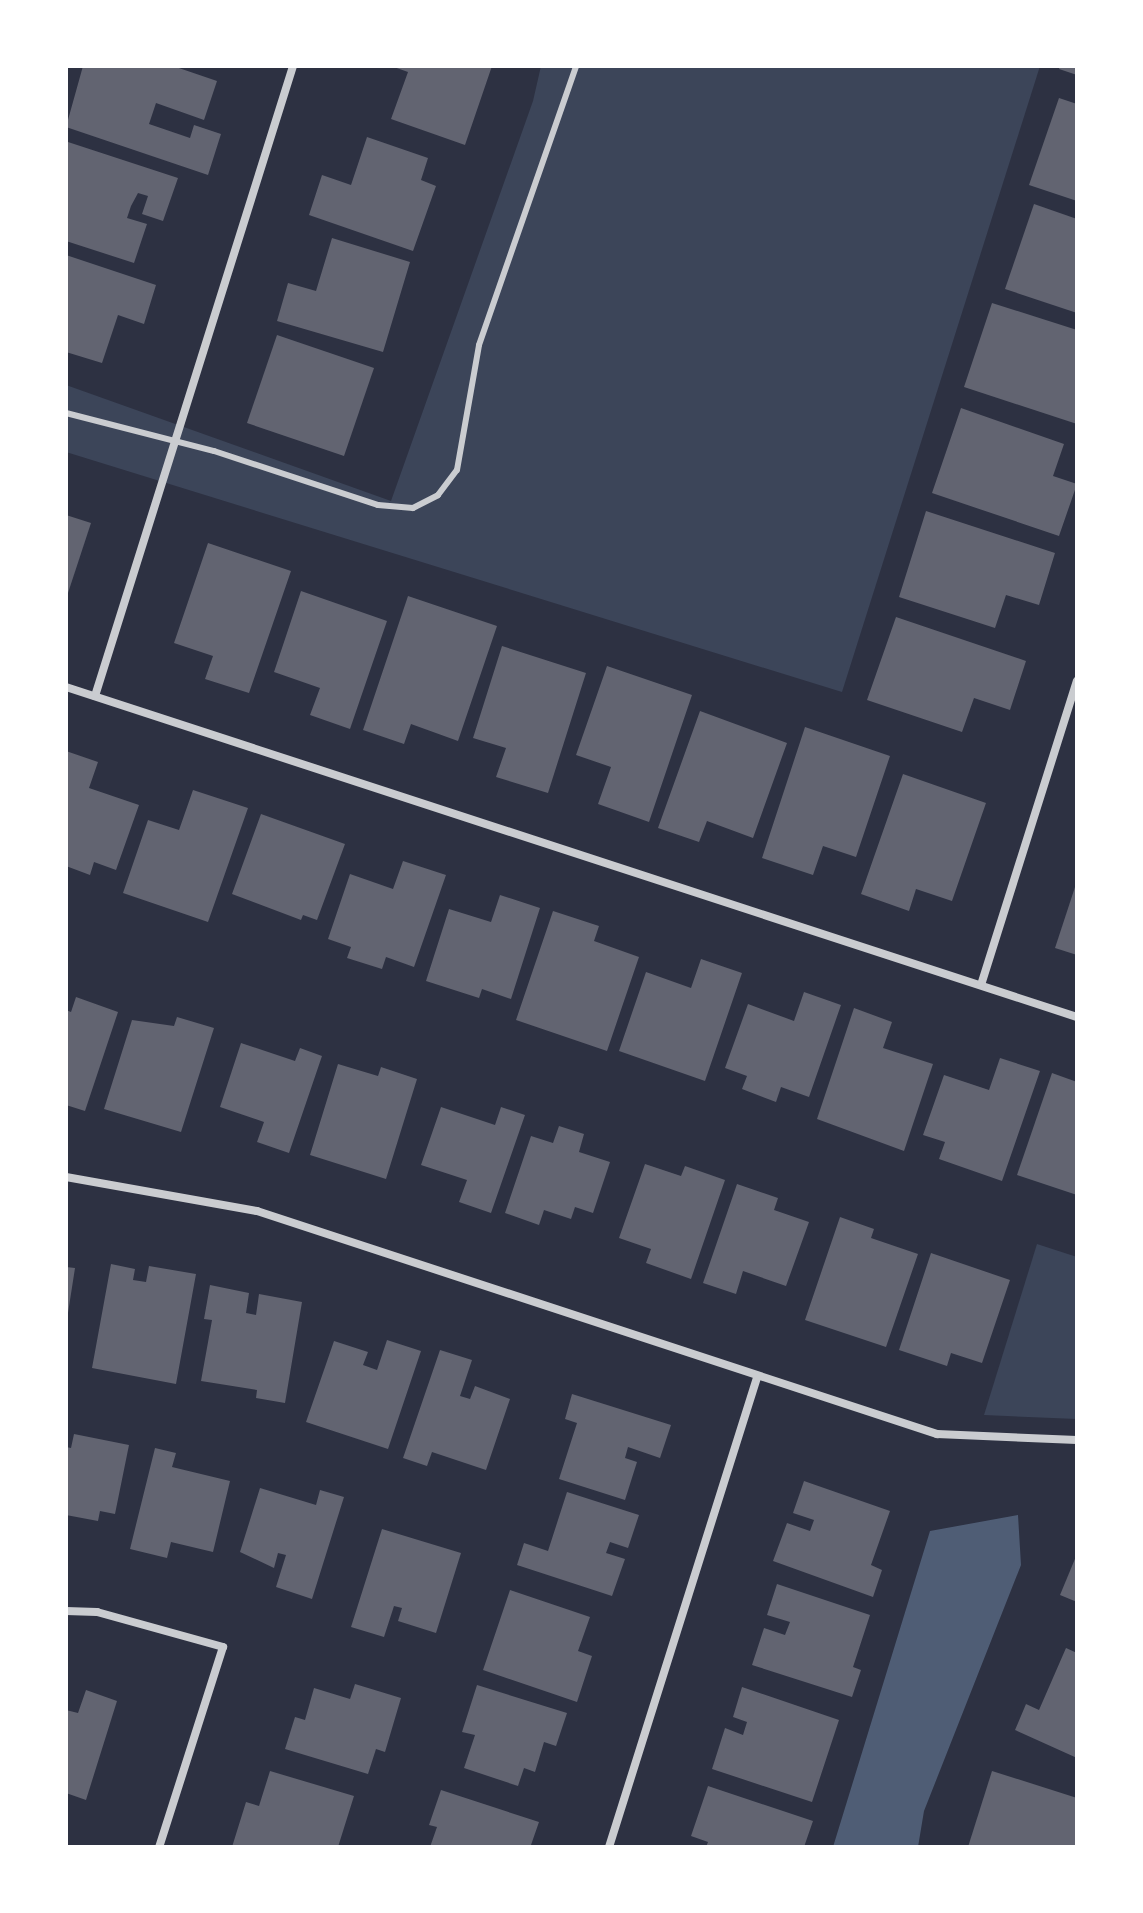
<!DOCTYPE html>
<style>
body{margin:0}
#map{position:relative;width:1143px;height:1913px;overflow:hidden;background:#2d3142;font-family:"Times New Roman",serif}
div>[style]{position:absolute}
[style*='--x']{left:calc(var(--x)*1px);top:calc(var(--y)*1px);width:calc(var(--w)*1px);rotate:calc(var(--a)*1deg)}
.green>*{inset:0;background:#3c4559}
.water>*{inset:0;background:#4f5d75}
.building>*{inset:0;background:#626471}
.service>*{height:6px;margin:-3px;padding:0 3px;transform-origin:3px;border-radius:3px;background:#caccd0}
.minor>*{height:8px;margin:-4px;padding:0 4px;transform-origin:4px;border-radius:4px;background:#caccd0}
span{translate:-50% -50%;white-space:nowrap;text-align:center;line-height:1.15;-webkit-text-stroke:6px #fff;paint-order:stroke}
.frame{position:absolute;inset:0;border:68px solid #fff;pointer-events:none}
</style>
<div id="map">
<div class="green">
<i style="clip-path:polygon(541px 66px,1040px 66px,842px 692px,66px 452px,66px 385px,391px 501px,533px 101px)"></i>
<i style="clip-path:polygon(1037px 1244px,1077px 1257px,1077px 1419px,984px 1415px)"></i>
</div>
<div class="water">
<i style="clip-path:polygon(1018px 1515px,1021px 1565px,924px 1811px,918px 1847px,833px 1847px,930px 1531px)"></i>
</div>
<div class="building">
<i style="clip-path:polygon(83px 66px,173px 66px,217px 81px,204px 120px,156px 103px,149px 124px,190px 138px,194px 125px,221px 134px,208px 175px,66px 127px)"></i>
<i style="clip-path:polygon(391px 66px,492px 66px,465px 145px,391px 119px,408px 72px)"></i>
<i style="clip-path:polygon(1060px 66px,1077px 66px,1077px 75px,1059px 69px)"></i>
<i style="clip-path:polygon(1059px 98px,1077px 104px,1077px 201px,1029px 185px)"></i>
<i style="clip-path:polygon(367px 137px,428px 158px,421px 180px,436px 186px,413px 251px,309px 215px,322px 175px,351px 185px)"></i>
<i style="clip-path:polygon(68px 142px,178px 178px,163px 221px,142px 214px,148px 196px,138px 193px,131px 206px,127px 218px,147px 224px,134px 263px,66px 241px)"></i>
<i style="clip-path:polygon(1034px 204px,1077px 219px,1077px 313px,1005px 289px)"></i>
<i style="clip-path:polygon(332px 238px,410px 262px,383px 352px,277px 321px,288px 283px,316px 291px)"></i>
<i style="clip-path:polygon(66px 255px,156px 285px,144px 324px,118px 315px,102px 363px,66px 352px)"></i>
<i style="clip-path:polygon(992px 303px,1077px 330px,1077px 424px,964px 387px)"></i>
<i style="clip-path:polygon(277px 335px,374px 368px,344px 456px,247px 423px)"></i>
<i style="clip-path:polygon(961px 408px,1064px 444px,1053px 476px,1077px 484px,1059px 536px,932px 493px)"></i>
<i style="clip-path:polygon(926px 511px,1055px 553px,1039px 605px,1006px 595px,995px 628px,899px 597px)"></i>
<i style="clip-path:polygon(66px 515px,91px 523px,67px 596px,66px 596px)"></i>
<i style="clip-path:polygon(208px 543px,291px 571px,249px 693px,205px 679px,213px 656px,174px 643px)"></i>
<i style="clip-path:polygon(301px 591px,387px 621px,350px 729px,310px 715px,320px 688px,274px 672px)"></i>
<i style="clip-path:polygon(408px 596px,497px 626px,458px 741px,411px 724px,404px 744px,363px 730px)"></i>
<i style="clip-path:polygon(896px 617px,1026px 661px,1010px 710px,974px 698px,962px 732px,867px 700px)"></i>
<i style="clip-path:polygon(502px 646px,586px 673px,548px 793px,496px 777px,506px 748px,473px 738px)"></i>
<i style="clip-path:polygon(607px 666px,692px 695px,649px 822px,598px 804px,611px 767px,576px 755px)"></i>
<i style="clip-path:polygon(700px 711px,787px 743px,753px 838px,707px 821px,699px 842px,658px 828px)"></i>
<i style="clip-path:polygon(805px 727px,890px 756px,856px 857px,823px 846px,813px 875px,762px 858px)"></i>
<i style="clip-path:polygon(66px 751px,98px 762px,89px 788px,139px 805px,116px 870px,94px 862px,90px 875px,66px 866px)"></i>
<i style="clip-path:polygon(903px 774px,986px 803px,952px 901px,916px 889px,909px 911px,861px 894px)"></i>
<i style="clip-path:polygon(193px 790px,248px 808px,208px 922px,123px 893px,148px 820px,179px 830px)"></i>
<i style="clip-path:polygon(261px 814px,345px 844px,317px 920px,303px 915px,301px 920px,232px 894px)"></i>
<i style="clip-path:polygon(403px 861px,446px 875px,414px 967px,386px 957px,382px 969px,347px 958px,351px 947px,328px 939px,350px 874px,393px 889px)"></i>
<i style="clip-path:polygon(1076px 884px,1077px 885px,1077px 955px,1055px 948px)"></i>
<i style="clip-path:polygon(500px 895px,540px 908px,511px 999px,482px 989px,479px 998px,426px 981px,449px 909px,491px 922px)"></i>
<i style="clip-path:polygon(553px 911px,599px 926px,594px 941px,639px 957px,607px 1051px,516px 1020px)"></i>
<i style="clip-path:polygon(701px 959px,742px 973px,705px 1081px,619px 1051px,646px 972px,691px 988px)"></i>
<i style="clip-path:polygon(804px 992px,841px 1005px,809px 1097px,781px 1087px,776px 1102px,742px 1089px,747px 1076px,725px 1068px,748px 1004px,794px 1021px)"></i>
<i style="clip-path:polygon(76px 997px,118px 1012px,85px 1111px,66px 1105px,66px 1010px,71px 1012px)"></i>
<i style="clip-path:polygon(854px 1008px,892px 1022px,883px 1048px,933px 1064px,904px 1151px,817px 1119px)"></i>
<i style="clip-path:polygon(177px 1017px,214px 1028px,181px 1132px,104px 1109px,132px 1020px,174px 1026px)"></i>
<i style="clip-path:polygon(241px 1043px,295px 1061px,300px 1048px,322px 1056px,289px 1153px,257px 1142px,264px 1122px,220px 1107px)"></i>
<i style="clip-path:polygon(1000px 1058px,1040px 1071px,1002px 1181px,939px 1159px,945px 1142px,923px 1135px,944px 1075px,989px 1090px)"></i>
<i style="clip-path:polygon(338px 1064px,378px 1076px,381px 1067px,417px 1079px,386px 1179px,310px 1155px)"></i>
<i style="clip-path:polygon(1052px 1073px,1077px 1082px,1077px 1195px,1017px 1175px)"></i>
<i style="clip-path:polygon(441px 1107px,495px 1125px,501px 1107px,525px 1115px,491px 1213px,459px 1202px,467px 1180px,421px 1165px)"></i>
<i style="clip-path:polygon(559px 1126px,584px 1134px,579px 1152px,610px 1162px,593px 1213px,575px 1207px,571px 1219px,544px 1210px,539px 1225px,505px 1213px,531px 1136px,553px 1143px)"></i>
<i style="clip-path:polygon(645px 1164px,681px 1176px,685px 1166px,725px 1180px,691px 1279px,646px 1263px,651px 1249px,619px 1238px)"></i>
<i style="clip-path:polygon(737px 1184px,778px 1198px,774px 1210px,809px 1222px,786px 1286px,743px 1271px,736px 1294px,703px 1283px)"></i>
<i style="clip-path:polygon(840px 1217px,874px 1229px,871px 1238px,918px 1254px,886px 1347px,805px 1320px)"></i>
<i style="clip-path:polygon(931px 1253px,1010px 1280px,982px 1363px,951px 1353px,947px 1366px,899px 1350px)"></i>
<i style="clip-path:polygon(111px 1264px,135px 1269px,133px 1280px,146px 1282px,149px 1266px,196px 1274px,176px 1384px,92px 1368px)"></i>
<i style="clip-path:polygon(66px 1267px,75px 1268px,68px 1313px,66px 1313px)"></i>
<i style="clip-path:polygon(210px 1285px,249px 1293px,246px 1313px,256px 1315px,259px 1294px,302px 1302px,285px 1403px,256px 1398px,257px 1390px,201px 1381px,212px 1320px,204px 1319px)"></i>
<i style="clip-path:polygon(387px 1340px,421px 1351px,388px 1449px,306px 1422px,334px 1341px,368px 1352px,363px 1365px,377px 1370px)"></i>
<i style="clip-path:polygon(440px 1350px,472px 1360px,460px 1396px,470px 1399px,475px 1386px,510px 1399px,486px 1470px,432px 1452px,427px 1466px,403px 1458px)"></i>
<i style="clip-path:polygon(572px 1394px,671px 1425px,660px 1458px,628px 1447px,625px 1458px,637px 1462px,625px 1500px,559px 1479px,577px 1423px,565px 1419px)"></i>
<i style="clip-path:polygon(74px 1434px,129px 1445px,115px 1514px,100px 1511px,98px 1521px,66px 1515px,66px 1447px,71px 1448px)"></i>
<i style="clip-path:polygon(155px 1448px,176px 1453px,172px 1467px,230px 1481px,213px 1552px,171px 1542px,167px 1558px,130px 1549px)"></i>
<i style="clip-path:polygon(804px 1481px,890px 1511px,871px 1565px,882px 1570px,873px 1597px,773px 1561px,787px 1523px,810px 1531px,814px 1520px,793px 1513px)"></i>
<i style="clip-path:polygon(260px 1488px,316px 1505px,320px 1490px,344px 1497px,312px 1599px,276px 1587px,286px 1555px,278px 1553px,274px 1568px,240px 1552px)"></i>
<i style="clip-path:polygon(567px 1492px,639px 1515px,628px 1548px,610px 1542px,606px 1553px,625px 1559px,612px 1596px,517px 1565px,524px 1543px,548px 1551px)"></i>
<i style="clip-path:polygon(382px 1529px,461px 1553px,436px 1633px,398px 1621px,402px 1608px,394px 1606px,384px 1637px,351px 1627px)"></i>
<i style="clip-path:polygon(1077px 1554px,1077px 1602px,1060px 1595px)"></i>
<i style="clip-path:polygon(777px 1584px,870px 1615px,853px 1667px,861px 1670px,852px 1697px,752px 1665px,764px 1628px,785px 1635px,790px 1622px,767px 1615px)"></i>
<i style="clip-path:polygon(510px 1590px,590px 1617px,578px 1651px,592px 1656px,577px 1702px,483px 1670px)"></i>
<i style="clip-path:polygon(1066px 1648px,1077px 1653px,1077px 1758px,1015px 1730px,1026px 1704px,1039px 1710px)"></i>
<i style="clip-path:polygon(355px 1684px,401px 1698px,385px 1752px,376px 1749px,368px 1774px,285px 1749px,295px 1717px,305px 1720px,314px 1688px,350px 1699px)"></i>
<i style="clip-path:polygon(477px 1685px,567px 1713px,556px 1746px,544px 1742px,535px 1772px,524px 1768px,518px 1786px,464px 1768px,475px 1735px,462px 1732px)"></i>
<i style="clip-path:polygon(742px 1687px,839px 1720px,812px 1802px,712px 1769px,725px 1728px,743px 1735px,747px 1722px,733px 1717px)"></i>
<i style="clip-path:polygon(86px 1690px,117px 1701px,86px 1800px,66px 1793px,66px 1710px,78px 1713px)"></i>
<i style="clip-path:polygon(270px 1771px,354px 1796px,338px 1847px,232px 1847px,246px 1802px,259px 1806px)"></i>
<i style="clip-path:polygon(992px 1771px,1077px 1798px,1077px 1847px,968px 1847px)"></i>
<i style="clip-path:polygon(708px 1786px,813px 1821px,804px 1847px,706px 1847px,708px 1842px,691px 1836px)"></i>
<i style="clip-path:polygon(441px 1790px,539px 1822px,531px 1845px,430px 1847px,437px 1827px,429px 1825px)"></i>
</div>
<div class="service">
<i style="--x:66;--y:413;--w:153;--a:14.4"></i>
<i style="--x:214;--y:451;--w:173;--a:18.2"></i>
<i style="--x:378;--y:505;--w:35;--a:5"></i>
<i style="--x:413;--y:508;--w:28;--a:-27"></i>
<i style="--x:438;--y:495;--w:31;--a:-53"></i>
<i style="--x:457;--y:470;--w:127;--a:-80"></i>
<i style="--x:479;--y:345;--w:295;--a:-70.8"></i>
</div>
<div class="minor">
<i style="--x:66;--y:687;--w:1063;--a:18.08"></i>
<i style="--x:95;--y:696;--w:660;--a:-72.55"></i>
<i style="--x:981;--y:985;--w:319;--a:-72.5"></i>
<i style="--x:66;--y:1177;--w:194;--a:10.1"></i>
<i style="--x:257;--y:1211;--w:716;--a:18.16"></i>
<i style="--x:937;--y:1434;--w:140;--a:2.5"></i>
<i style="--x:66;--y:1611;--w:31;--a:2"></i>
<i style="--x:97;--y:1612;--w:131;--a:15.5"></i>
<i style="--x:223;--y:1647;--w:210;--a:107.7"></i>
<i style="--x:609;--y:1847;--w:491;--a:-72.5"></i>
</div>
<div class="frame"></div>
</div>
